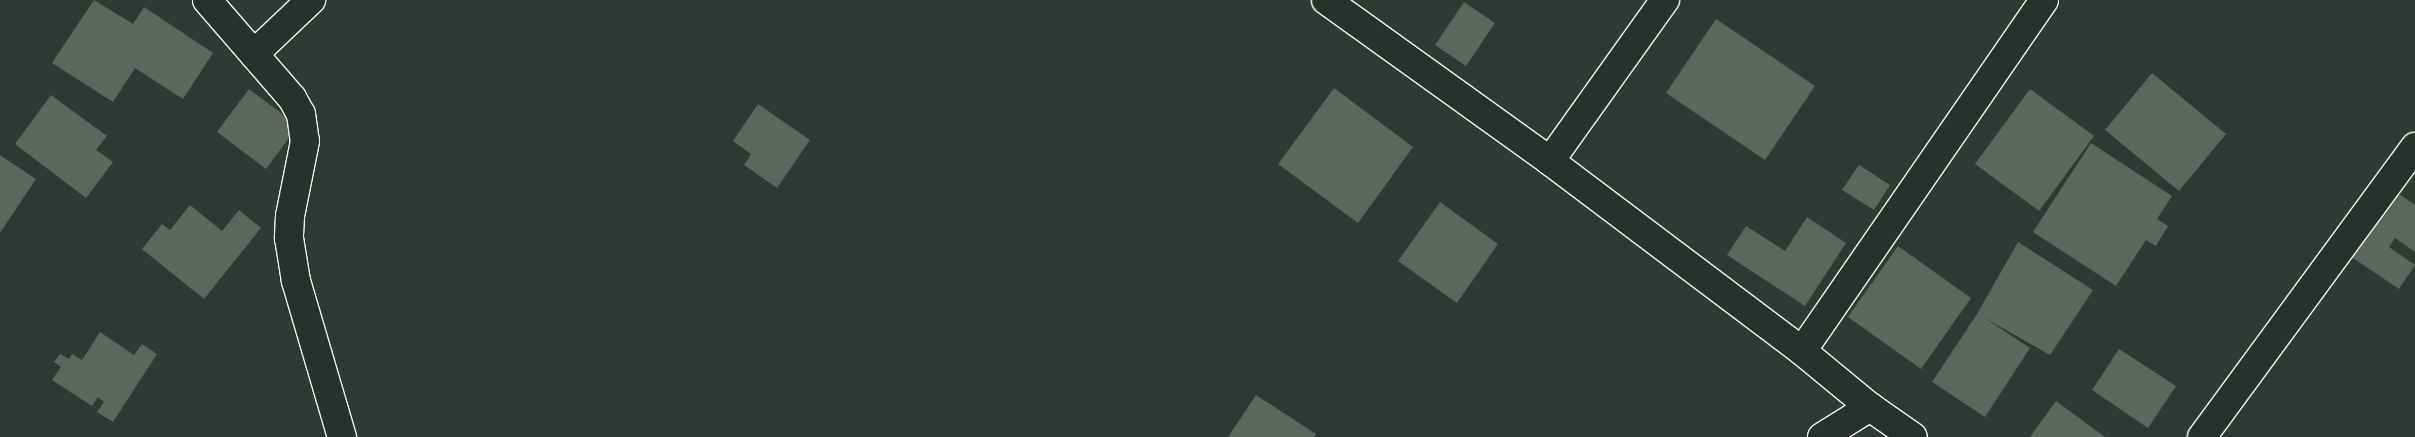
<!DOCTYPE html>
<style>
body{margin:0}
#map{position:relative;width:2415px;height:437px;overflow:hidden;background:#2e3b34;font-family:Pangolin,sans-serif}
div>[style]{position:absolute}
[style*='--x']{left:calc(var(--x)*1px);top:calc(var(--y)*1px);width:calc(var(--w)*1px);rotate:calc(var(--a)*1deg)}
.building>*{inset:0;background:#5c655e}
.roads{filter:drop-shadow(1px 0 #f4f1e8) drop-shadow(-1px 0 #f4f1e8) drop-shadow(0 1px #f4f1e8) drop-shadow(0 -1px #f4f1e8)}
.minor>*{height:28px;margin:-14px;padding:0 14px;transform-origin:14px;border-radius:14px;background:#26332d}
span{translate:-50% -50%;white-space:nowrap;text-align:center;line-height:1.15;-webkit-text-stroke:4px #26332d;paint-order:stroke}
</style>
<div id="map">
<div class="building">
<i style="clip-path:polygon(94px 0,133px 24px,144px 7px,213px 53px,183px 99px,135px 68px,113px 102px,52px 63px)"></i>
<i style="clip-path:polygon(1464px 2px,1495px 23px,1466px 66px,1435px 45px)"></i>
<i style="clip-path:polygon(1716px 19px,1815px 86px,1765px 160px,1666px 93px)"></i>
<i style="clip-path:polygon(2152px 73px,2226px 134px,2179px 191px,2105px 130px)"></i>
<i style="clip-path:polygon(1334px 88px,1413px 147px,1358px 223px,1278px 164px)"></i>
<i style="clip-path:polygon(249px 89px,298px 126px,266px 169px,217px 132px)"></i>
<i style="clip-path:polygon(2030px 89px,2094px 136px,2039px 211px,1975px 164px)"></i>
<i style="clip-path:polygon(51px 95px,107px 136px,96px 150px,113px 162px,86px 198px,15px 144px)"></i>
<i style="clip-path:polygon(758px 104px,810px 140px,777px 188px,744px 165px,751px 154px,733px 141px)"></i>
<i style="clip-path:polygon(2091px 143px,2172px 196px,2157px 219px,2168px 226px,2156px 246px,2146px 240px,2116px 286px,2033px 232px)"></i>
<i style="clip-path:polygon(0 155px,36px 179px,0 233px)"></i>
<i style="clip-path:polygon(1859px 165px,1890px 185px,1874px 210px,1842px 190px)"></i>
<i style="clip-path:polygon(2388px 186px,2415px 205px,2415px 252px,2395px 238px,2389px 247px,2415px 265px,2399px 289px,2344px 252px)"></i>
<i style="clip-path:polygon(1440px 202px,1498px 244px,1457px 303px,1398px 261px)"></i>
<i style="clip-path:polygon(190px 205px,222px 231px,239px 210px,261px 228px,204px 299px,142px 249px,162px 224px,170px 230px)"></i>
<i style="clip-path:polygon(1807px 217px,1846px 243px,1805px 306px,1727px 255px,1746px 226px,1785px 251px)"></i>
<i style="clip-path:polygon(2018px 242px,2093px 290px,2050px 355px,1983px 317px,2030px 348px,1985px 417px,1932px 382px,1977px 314px)"></i>
<i style="clip-path:polygon(1898px 246px,1971px 298px,1921px 369px,1848px 317px)"></i>
<i style="clip-path:polygon(100px 332px,134px 355px,142px 344px,157px 354px,113px 422px,97px 412px,104px 402px,98px 397px,92px 406px,52px 380px,61px 367px,54px 362px,60px 354px,69px 359px,72px 354px,82px 360px)"></i>
<i style="clip-path:polygon(2119px 349px,2176px 386px,2148px 428px,2092px 390px)"></i>
<i style="clip-path:polygon(1256px 395px,1316px 434px,1314px 437px,1228px 437px)"></i>
<i style="clip-path:polygon(2056px 401px,2105px 437px,2030px 437px)"></i>
</div>
<div class="roads">
<div class="minor">
<i style="--x:207;--y:0;--w:130;--a:49.1"></i>
<i style="--x:292;--y:98;--w:18;--a:61"></i>
<i style="--x:301;--y:114;--w:27;--a:82"></i>
<i style="--x:305;--y:141;--w:76;--a:101.3"></i>
<i style="--x:290;--y:216;--w:22;--a:93"></i>
<i style="--x:289;--y:238;--w:44;--a:80.8"></i>
<i style="--x:296;--y:281;--w:163;--a:73.6"></i>
<i style="--x:1326;--y:0;--w:276;--a:35.7"></i>
<i style="--x:1550;--y:161;--w:316;--a:37"></i>
<i style="--x:1802;--y:351;--w:88;--a:39.5"></i>
<i style="--x:1870;--y:407;--w:52;--a:34.9"></i>
<i style="--x:254;--y:54;--w:79;--a:-43.5"></i>
<i style="--x:1550;--y:161;--w:198;--a:-54.5"></i>
<i style="--x:1802;--y:351;--w:426;--a:-55.4"></i>
<i style="--x:1822;--y:437;--w:57;--a:-32"></i>
<i style="--x:2202;--y:437;--w:360;--a:-53.7"></i>
</div>
</div>
</div>
